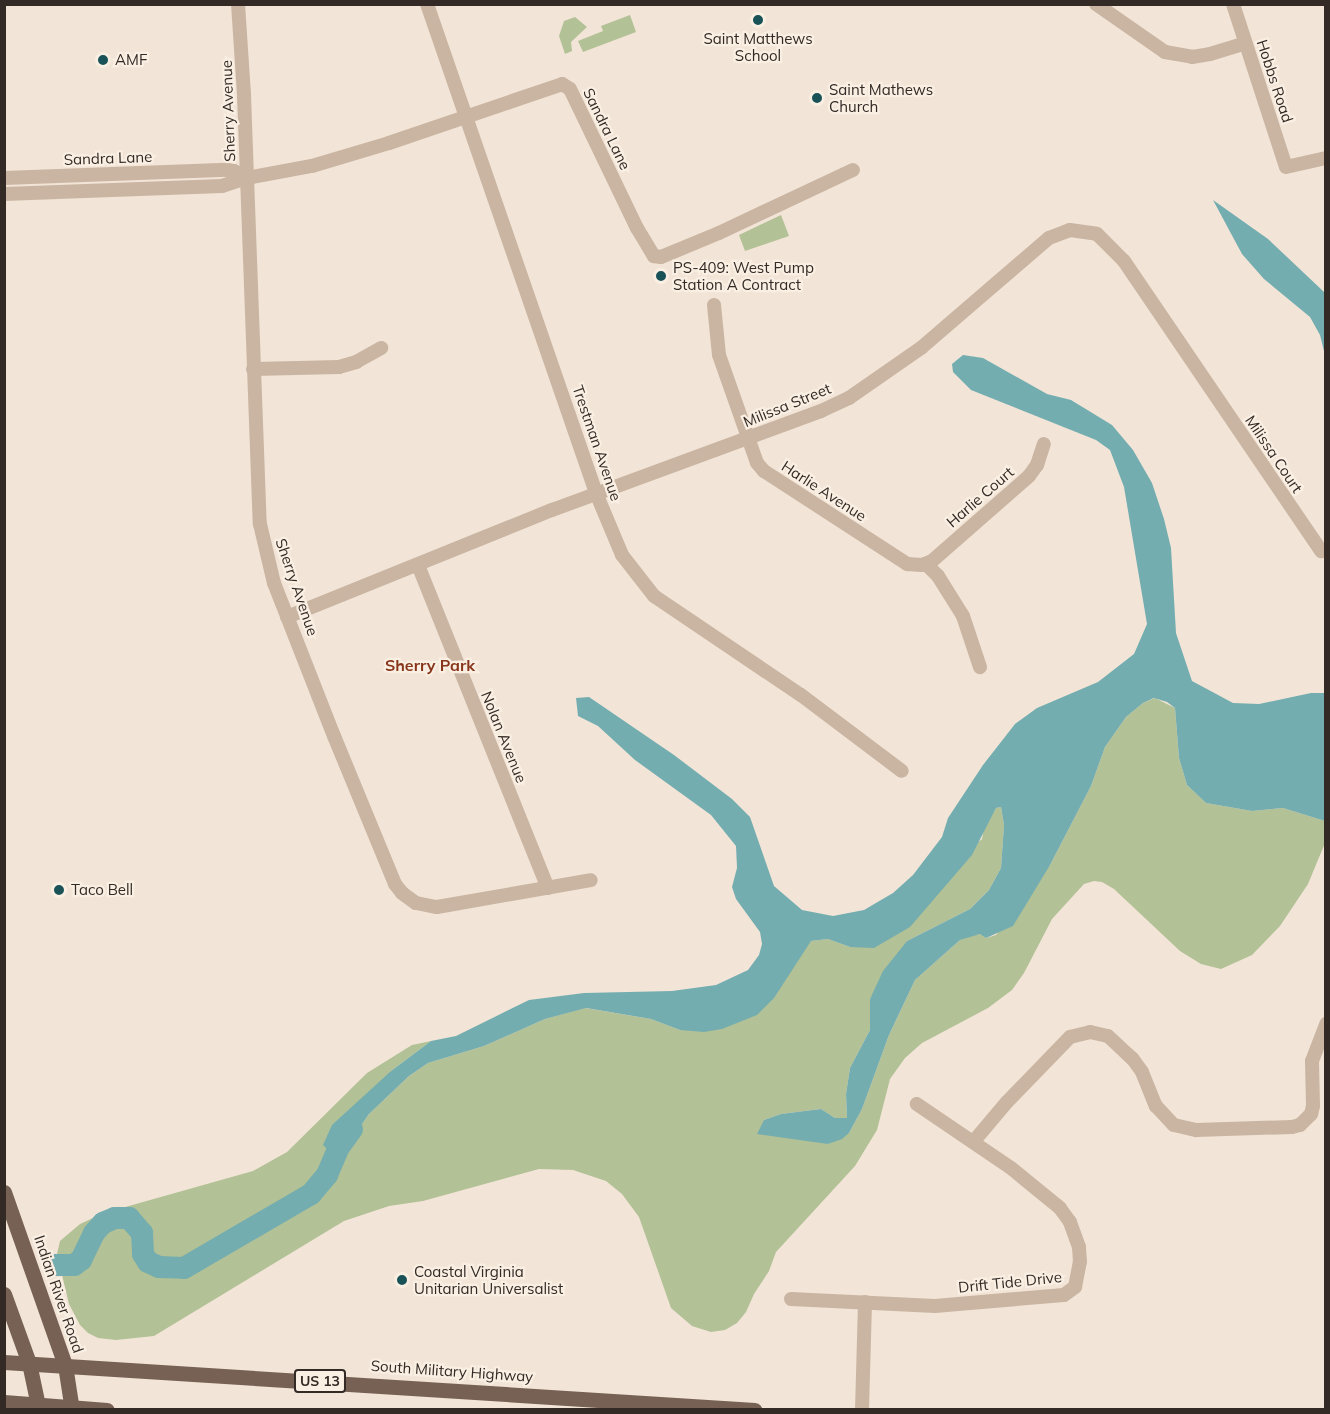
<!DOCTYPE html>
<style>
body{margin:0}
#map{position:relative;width:1330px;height:1414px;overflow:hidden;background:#f2e5d7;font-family:Mulish,sans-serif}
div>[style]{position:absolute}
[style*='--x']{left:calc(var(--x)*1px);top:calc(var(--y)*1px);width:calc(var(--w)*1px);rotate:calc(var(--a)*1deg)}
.green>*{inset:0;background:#b2c196}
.water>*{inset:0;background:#74adb0}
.river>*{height:22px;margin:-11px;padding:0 11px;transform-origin:11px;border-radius:11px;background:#74adb0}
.minor>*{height:14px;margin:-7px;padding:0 7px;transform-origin:7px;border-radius:7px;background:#cab5a2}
.major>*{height:15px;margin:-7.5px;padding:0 7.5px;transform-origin:7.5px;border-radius:7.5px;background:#776155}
.dots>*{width:16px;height:16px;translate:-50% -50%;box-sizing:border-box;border:3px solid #faefe3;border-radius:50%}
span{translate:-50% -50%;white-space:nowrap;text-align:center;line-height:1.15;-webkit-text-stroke:4.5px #faefe3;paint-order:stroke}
.shield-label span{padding:2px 4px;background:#faefe3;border:2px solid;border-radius:4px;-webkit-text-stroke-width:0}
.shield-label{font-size:14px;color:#342a25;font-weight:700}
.poi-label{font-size:15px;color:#342a25}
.left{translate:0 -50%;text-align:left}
.street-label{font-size:15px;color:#342a25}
.neighbourhood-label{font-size:16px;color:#87361b;font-weight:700}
.frame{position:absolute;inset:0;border:6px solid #342a25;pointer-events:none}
</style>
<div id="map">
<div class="green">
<i style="clip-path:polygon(630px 15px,636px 32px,583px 52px,578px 41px,603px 31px,601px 26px)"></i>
<i style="clip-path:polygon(575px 17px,587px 27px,571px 42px,572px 51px,565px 54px,559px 36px,564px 21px)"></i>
<i style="clip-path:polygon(781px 215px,789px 236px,745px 251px,739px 235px)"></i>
<i style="clip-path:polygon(1155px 698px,1175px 708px,1179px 758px,1187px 785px,1206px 803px,1252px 811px,1283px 808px,1325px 821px,1325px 843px,1308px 884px,1280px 926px,1252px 955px,1221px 969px,1201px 964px,1180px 951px,1114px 889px,1102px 882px,1094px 881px,1084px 884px,1052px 919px,1024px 973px,1012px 990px,988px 1008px,922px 1043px,905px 1058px,890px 1079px,877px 1130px,855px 1166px,776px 1252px,769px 1271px,754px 1294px,746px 1312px,737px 1323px,725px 1330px,711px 1332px,692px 1326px,671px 1308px,639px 1217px,622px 1194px,606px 1181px,573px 1170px,539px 1169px,423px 1201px,389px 1206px,344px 1221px,154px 1336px,116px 1340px,98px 1338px,88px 1333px,80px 1325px,69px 1304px,57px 1254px,60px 1241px,80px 1224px,104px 1213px,253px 1171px,287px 1152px,367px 1073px,412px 1045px,431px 1041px,391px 1071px,342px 1153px,369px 1114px,409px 1076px,428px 1063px,484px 1046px,545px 1019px,585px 1008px,651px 1019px,680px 1030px,811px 941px,828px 939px,850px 947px,982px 839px,984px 828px,996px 808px,1001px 807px,1004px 825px,1001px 868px,989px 890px,970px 909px,907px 941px,870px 999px,870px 1030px,850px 1068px,846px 1094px,847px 1118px,835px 1118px,821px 1109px,781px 1114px,764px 1120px,828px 1144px,849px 1133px,862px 1109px,889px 1035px,915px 980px,960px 940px,973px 935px,981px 934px,986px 938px,996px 935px,1050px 865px,1091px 786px,1105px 747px,1126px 717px,1143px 703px)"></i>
</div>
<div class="water">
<i style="clip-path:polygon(1213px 200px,1268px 239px,1323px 291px,1326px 294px,1325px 355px,1320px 335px,1310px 317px,1264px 279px,1242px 254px)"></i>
<i style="clip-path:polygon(963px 355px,983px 358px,1047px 394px,1071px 400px,1112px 425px,1133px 450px,1152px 483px,1164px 519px,1171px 548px,1176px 633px,1192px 681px,1233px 703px,1259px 704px,1311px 693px,1325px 693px,1325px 821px,1283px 808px,1252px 811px,1206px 803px,1187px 785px,1179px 758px,1175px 708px,1167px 702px,1154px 698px,1143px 703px,1126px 717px,1105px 747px,1091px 786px,1050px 865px,1013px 926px,986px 938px,980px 934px,960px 940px,915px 980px,889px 1035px,862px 1109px,849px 1133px,842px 1139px,828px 1144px,757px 1134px,764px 1120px,781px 1114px,821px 1109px,835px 1118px,847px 1118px,846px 1094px,850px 1068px,870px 1030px,870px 999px,883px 971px,907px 941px,970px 909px,989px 890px,1001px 868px,1004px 825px,1001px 807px,996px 808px,972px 855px,910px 927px,874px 948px,850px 947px,828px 939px,811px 941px,774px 998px,757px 1015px,722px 1029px,704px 1032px,680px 1030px,651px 1019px,586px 1008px,545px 1019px,484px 1046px,428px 1063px,409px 1076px,369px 1114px,342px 1153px,335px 1156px,323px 1145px,332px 1125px,391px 1071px,431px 1041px,456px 1036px,529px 1000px,584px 993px,672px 991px,716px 985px,748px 970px,759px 955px,762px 944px,760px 932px,736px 899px,732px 887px,737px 868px,736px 846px,711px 815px,635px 760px,598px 726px,578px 716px,576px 698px,589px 697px,674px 755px,732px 799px,750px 817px,774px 886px,802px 910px,833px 916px,864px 910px,893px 893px,913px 875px,942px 837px,948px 818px,983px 765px,1015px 724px,1037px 708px,1098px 682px,1134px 654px,1147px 624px,1124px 487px,1110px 450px,1096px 440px,971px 390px,953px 372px,952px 364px)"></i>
</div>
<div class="river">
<i style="--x:53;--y:1265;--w:21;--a:0"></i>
<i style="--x:74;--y:1265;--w:9;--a:-36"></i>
<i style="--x:81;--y:1260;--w:30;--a:-64"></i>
<i style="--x:94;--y:1233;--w:13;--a:-48"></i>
<i style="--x:103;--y:1223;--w:13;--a:-23"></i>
<i style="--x:115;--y:1218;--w:14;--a:0"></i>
<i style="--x:129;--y:1218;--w:20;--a:49"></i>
<i style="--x:142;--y:1233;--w:21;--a:87"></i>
<i style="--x:143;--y:1254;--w:9;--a:58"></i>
<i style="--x:148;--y:1262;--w:12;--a:24"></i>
<i style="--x:159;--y:1267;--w:25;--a:2"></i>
<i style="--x:184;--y:1268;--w:147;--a:-30.2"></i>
<i style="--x:311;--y:1194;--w:25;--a:-50"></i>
<i style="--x:327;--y:1175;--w:30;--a:-67"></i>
<i style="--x:339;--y:1147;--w:22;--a:-54"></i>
</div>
<div class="minor">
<i style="--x:238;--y:4;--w:91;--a:86.2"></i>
<i style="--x:244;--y:95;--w:429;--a:87.9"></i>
<i style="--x:260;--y:524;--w:61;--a:76.7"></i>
<i style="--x:274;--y:583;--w:164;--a:68.6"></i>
<i style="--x:334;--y:736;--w:160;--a:67.6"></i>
<i style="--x:395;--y:884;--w:11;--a:52"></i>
<i style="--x:402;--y:893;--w:17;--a:36"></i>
<i style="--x:416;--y:903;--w:21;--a:11"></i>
<i style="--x:437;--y:907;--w:156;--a:-9.9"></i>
<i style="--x:427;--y:4;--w:517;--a:70.93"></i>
<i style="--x:596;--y:493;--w:67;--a:67.2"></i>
<i style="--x:622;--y:555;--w:52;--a:52"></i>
<i style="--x:654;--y:596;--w:177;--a:34"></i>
<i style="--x:801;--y:695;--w:126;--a:37"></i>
<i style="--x:1096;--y:4;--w:84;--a:34.8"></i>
<i style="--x:1165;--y:52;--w:27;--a:10"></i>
<i style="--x:1192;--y:57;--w:18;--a:-9"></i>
<i style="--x:1210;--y:54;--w:37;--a:-17"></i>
<i style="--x:1233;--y:4;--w:171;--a:72"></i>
<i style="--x:1286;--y:167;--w:41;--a:-12.7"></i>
<i style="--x:4;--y:178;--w:223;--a:-2.1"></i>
<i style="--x:227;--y:170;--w:7;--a:8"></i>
<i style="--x:234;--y:171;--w:15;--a:28"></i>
<i style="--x:4;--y:194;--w:218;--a:-2.1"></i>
<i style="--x:222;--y:186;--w:26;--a:-18"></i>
<i style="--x:247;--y:178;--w:66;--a:-10.5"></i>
<i style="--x:312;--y:166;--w:80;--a:-16.6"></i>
<i style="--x:389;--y:143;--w:183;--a:-18.8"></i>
<i style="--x:562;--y:84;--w:9;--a:32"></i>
<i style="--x:570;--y:89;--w:154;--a:64.3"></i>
<i style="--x:637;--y:228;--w:33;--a:59"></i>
<i style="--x:654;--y:256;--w:7;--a:8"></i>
<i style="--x:661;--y:257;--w:63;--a:-22.5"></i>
<i style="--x:719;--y:233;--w:148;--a:-25.2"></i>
<i style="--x:714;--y:305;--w:50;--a:84.3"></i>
<i style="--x:719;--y:355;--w:114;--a:70.6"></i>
<i style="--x:757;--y:463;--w:11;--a:49"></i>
<i style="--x:764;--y:471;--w:171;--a:33"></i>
<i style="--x:907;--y:564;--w:15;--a:4"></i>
<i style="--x:922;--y:565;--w:11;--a:-22"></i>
<i style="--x:932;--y:561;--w:129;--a:-41.2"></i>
<i style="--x:1029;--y:476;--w:14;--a:-54"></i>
<i style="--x:1037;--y:465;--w:22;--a:-72"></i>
<i style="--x:253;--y:369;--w:86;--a:-1.3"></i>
<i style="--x:339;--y:367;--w:18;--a:-16"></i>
<i style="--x:356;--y:362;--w:29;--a:-29"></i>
<i style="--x:926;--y:564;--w:17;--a:45"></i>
<i style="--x:938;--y:576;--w:47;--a:58"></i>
<i style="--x:963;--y:616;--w:54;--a:71.6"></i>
<i style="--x:418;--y:565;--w:348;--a:68.1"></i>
<i style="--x:287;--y:617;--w:286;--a:-22"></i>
<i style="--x:552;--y:510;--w:287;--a:-20.2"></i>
<i style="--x:821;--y:411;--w:31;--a:-25"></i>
<i style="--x:849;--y:398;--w:88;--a:-34.8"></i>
<i style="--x:921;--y:348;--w:169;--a:-40.7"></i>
<i style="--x:1049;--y:238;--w:22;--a:-21"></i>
<i style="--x:1070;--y:230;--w:27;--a:8"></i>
<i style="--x:1097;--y:234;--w:38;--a:45"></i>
<i style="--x:1124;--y:261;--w:351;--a:55.8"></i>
<i style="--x:974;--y:1141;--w:51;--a:-49.8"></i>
<i style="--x:1007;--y:1102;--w:91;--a:-45.9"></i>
<i style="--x:1070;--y:1037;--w:21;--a:-14"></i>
<i style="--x:1090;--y:1032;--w:18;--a:13"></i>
<i style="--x:1108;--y:1036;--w:33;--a:43"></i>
<i style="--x:1132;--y:1058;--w:17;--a:54"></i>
<i style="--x:1142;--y:1072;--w:37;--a:68"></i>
<i style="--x:1156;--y:1106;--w:26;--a:47"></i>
<i style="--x:1174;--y:1125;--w:23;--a:13"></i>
<i style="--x:1196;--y:1130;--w:96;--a:-1.8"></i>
<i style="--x:1292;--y:1127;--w:8;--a:-14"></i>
<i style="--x:1300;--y:1125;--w:16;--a:-45"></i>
<i style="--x:1311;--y:1114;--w:8;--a:-76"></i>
<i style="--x:1313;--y:1106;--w:45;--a:-91.3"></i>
<i style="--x:1312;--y:1061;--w:40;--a:-69"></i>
<i style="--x:791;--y:1299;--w:144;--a:2.8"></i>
<i style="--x:935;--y:1306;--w:129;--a:-4.9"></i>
<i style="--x:1064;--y:1295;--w:14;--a:-36"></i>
<i style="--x:1075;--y:1287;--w:25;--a:-79"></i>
<i style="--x:1080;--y:1262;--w:15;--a:-94"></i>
<i style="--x:1079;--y:1247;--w:27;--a:-110"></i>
<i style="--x:1070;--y:1222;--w:17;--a:-126"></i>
<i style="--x:1060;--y:1208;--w:63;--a:-140.8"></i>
<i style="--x:1011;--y:1168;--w:114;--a:-145.8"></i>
<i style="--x:862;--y:1410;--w:108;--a:-88.4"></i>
</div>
<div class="major">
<i style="--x:4;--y:1192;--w:183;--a:70.6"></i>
<i style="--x:65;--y:1365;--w:46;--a:81.2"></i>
<i style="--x:4;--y:1294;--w:73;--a:70.1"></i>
<i style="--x:29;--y:1363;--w:48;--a:78"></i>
<i style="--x:4;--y:1362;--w:752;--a:3.66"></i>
<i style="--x:4;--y:1402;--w:103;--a:4.4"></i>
</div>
<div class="dots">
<i style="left:758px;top:20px;background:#195257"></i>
<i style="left:103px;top:60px;background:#195257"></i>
<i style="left:817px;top:98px;background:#195257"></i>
<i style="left:661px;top:276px;background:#195257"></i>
<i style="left:59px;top:890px;background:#195257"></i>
<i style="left:402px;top:1280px;background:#195257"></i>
</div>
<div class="shield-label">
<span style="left:320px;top:1381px">US 13</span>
</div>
<div class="poi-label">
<span style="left:758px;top:47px">Saint Matthews<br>School</span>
<span class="left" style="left:115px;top:60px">AMF</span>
<span class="left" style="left:829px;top:98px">Saint Mathews<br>Church</span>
<span class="left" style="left:673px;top:276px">PS-409: West Pump<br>Station A Contract</span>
<span class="left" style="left:71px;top:890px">Taco Bell</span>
<span class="left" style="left:414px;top:1280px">Coastal Virginia<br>Unitarian Universalist</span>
</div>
<div class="street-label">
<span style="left:1275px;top:81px;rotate:72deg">Hobbs Road</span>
<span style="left:228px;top:111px;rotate:-92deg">Sherry Avenue</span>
<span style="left:607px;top:129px;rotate:64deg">Sandra Lane</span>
<span style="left:108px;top:158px;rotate:-2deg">Sandra Lane</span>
<span style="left:787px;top:405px;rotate:-22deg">Milissa Street</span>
<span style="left:597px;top:443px;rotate:71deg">Trestman Avenue</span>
<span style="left:1274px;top:454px;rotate:56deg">Milissa Court</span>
<span style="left:824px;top:491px;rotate:33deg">Harlie Avenue</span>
<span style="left:980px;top:497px;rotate:-41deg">Harlie Court</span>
<span style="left:297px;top:587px;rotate:71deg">Sherry Avenue</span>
<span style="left:504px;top:737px;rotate:68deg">Nolan Avenue</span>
<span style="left:1010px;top:1282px;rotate:-6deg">Drift Tide Drive</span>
<span style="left:59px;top:1294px;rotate:71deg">Indian River Road</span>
<span style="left:452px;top:1371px;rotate:4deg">South Military Highway</span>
</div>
<div class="neighbourhood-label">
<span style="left:430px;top:665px">Sherry Park</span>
</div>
<div class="frame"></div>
</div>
